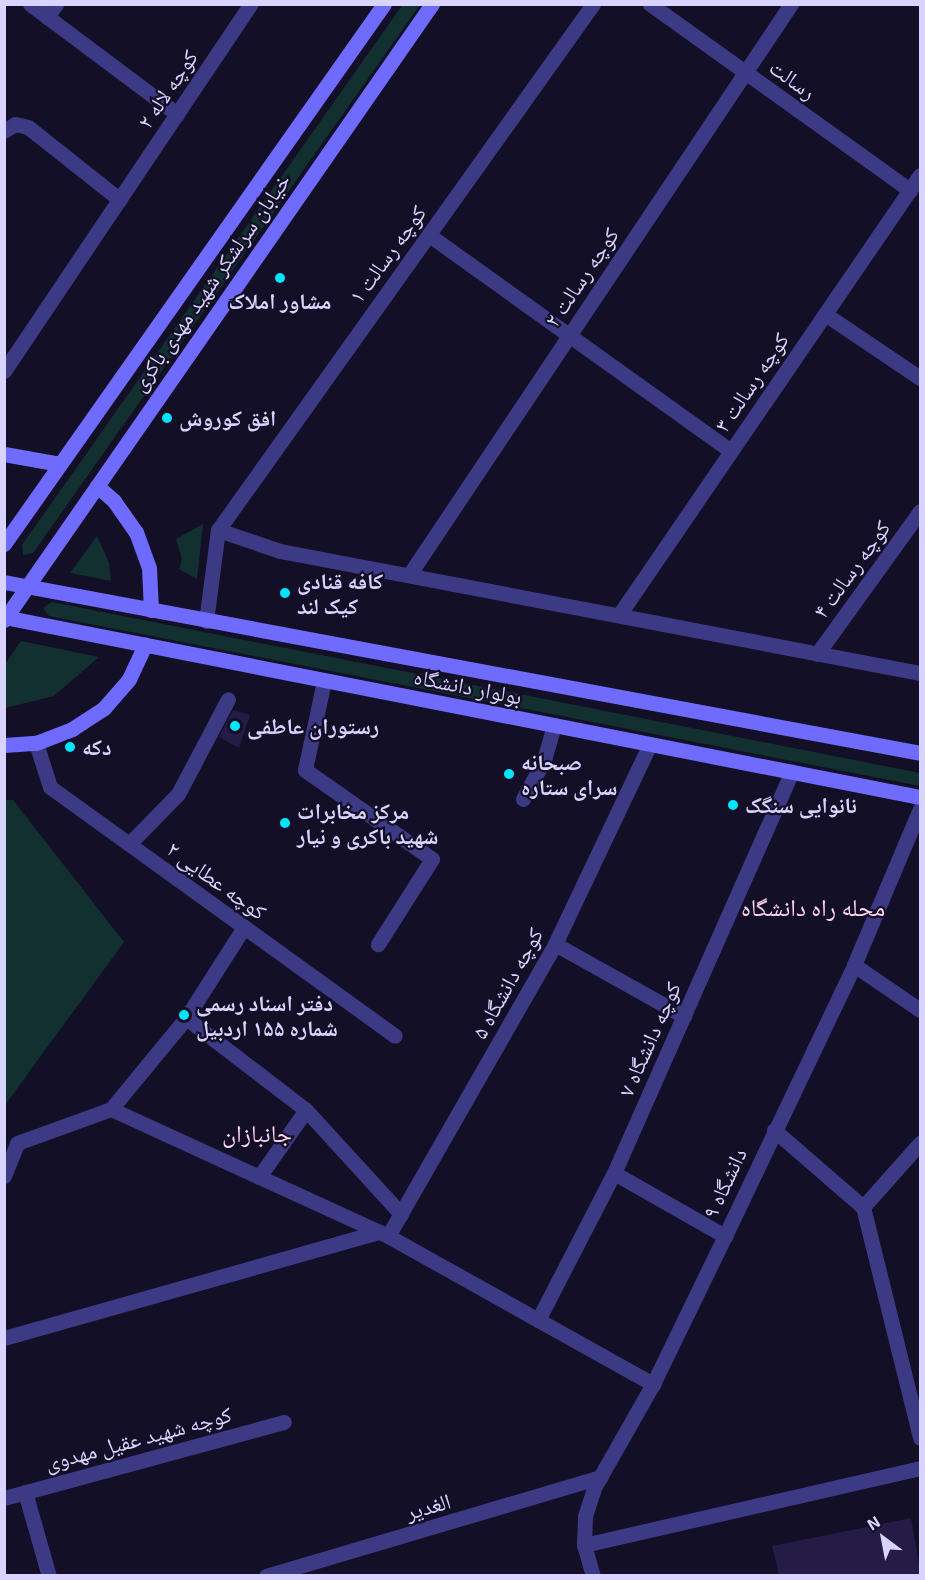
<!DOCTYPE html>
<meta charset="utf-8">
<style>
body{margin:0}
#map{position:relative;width:925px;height:1580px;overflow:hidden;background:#130f26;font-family:"Exo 2","Noto Naskh Arabic",sans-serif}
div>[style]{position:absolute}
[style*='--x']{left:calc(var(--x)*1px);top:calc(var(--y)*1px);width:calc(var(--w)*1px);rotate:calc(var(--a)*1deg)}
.green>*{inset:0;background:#12302f}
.building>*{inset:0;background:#241b47}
.minor>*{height:15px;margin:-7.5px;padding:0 7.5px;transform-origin:7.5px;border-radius:7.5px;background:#3d3a85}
.secondary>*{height:15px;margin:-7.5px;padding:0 7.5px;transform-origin:7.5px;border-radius:7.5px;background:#6f6bff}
.dots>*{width:16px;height:16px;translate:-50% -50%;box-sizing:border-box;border:3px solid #130f26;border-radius:50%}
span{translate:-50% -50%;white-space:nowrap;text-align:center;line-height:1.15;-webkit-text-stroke:4.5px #130f26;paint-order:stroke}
.street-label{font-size:22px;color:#d9d4ff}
.poi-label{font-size:22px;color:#d9d4ff;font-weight:700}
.left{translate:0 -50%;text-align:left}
.neighbourhood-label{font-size:24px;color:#ffd6f0}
.frame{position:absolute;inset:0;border:6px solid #d9d4ff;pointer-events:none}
.north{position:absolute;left:853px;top:1508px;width:60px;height:60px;-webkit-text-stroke:4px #130f26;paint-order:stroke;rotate:328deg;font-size:16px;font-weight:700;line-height:24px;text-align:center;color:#d9d4ff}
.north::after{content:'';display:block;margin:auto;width:21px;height:27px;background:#d9d4ff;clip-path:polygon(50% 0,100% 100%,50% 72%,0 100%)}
</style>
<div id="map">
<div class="green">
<i style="clip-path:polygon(403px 4px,420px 5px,33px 553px,23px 555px,22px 545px)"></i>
<i style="clip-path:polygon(203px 524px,197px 579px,179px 569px,182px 559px,176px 539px)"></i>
<i style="clip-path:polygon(97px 536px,109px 563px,111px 581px,70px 573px)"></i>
<i style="clip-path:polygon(52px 602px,920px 773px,920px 786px,49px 616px,43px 608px)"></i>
<i style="clip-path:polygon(21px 641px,99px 657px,54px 696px,5px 708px,5px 664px)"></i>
<i style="clip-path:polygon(4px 800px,13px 800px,124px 942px,5px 1105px)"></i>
</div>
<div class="building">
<i style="clip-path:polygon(233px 710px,250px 715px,239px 748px,219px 737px)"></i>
<i style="clip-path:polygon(911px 1518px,921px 1575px,779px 1575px,772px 1546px)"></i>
</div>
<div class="minor">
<i style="--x:30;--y:4;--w:184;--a:36.8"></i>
<i style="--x:650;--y:4;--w:320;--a:35.6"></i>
<i style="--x:47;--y:17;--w:16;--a:-55"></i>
<i style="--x:4;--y:131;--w:13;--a:-32"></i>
<i style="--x:15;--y:124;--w:13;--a:13"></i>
<i style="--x:28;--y:127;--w:117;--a:38.4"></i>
<i style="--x:429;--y:235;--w:371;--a:35.6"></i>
<i style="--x:825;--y:314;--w:115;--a:34"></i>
<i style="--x:4;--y:371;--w:442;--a:-56.1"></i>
<i style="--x:218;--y:530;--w:65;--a:18.7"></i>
<i style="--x:280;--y:551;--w:652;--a:10.79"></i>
<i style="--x:409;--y:575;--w:687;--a:-56.22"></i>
<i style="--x:619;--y:615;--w:533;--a:-55.62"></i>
<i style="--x:206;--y:621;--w:92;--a:-82.5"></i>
<i style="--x:218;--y:530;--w:646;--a:-54.51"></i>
<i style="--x:817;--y:654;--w:176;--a:-54.2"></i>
<i style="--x:324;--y:681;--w:91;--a:102.1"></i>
<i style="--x:305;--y:770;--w:155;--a:35"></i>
<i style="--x:432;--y:859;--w:101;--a:122.4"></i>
<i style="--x:36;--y:743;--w:46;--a:72.3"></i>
<i style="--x:50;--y:787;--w:425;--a:35.8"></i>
<i style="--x:523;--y:799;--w:44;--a:-61.7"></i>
<i style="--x:544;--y:760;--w:36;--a:-74"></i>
<i style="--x:129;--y:844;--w:70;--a:-45.6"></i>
<i style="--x:178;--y:794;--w:107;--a:-62.2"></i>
<i style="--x:555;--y:944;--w:148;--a:29.2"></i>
<i style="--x:854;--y:965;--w:80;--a:34.3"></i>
<i style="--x:186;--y:1018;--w:151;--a:37.5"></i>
<i style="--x:306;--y:1110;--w:141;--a:47.6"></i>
<i style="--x:111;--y:1109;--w:305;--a:24.6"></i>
<i style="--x:388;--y:1236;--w:304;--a:29.2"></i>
<i style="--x:774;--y:1130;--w:118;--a:40.9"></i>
<i style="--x:863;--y:1207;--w:238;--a:76.1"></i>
<i style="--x:614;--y:1173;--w:128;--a:29.6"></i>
<i style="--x:4;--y:1176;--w:35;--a:-68"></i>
<i style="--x:17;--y:1143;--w:100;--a:-19.9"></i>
<i style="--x:111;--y:1109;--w:118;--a:-50.5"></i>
<i style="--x:186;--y:1018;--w:108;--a:-57.5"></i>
<i style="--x:259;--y:1177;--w:82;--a:-55"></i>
<i style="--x:863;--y:1207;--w:86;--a:-48.3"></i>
<i style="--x:388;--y:1236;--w:336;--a:-60.2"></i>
<i style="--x:555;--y:944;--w:221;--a:-64.6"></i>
<i style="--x:538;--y:1320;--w:165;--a:-62.7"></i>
<i style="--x:614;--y:1173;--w:439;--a:-66.1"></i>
<i style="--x:4;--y:1338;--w:390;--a:-15.8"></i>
<i style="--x:25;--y:1492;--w:87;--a:74.1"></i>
<i style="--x:4;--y:1498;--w:290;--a:-15.2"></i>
<i style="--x:584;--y:1545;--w:345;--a:-12.9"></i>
<i style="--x:266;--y:1576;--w:349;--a:-16.5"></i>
<i style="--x:593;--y:1576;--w:32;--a:-106"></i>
<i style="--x:584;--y:1545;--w:29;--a:-88"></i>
<i style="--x:585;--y:1516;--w:32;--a:-72"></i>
<i style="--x:595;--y:1486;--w:117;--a:-60.4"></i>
<i style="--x:653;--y:1384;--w:165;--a:-64.1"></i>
<i style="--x:725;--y:1236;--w:300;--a:-64.5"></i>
<i style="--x:854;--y:965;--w:169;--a:-67.1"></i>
</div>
<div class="secondary">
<i style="--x:4;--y:454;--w:57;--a:10.1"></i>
<i style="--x:97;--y:486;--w:23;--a:41"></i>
<i style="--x:114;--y:501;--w:38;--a:55"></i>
<i style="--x:136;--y:532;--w:38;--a:70"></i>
<i style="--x:149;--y:568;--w:42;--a:87.3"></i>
<i style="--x:4;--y:544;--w:660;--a:-54.87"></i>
<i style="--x:4;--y:582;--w:932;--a:10.57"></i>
<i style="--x:4;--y:617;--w:934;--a:11.12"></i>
<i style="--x:4;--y:620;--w:750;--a:-55.21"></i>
<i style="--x:4;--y:745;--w:32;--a:-4"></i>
<i style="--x:36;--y:743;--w:39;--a:-21"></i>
<i style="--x:72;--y:729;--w:38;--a:-33"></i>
<i style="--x:104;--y:708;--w:38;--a:-49"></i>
<i style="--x:129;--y:679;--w:38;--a:-65"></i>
</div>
<div class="dots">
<i style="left:280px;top:278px;background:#00e5ff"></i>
<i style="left:167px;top:418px;background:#00e5ff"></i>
<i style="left:285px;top:593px;background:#00e5ff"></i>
<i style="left:235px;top:726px;background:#00e5ff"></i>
<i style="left:70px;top:747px;background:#00e5ff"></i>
<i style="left:509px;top:774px;background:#00e5ff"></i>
<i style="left:733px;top:805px;background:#00e5ff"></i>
<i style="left:285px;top:823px;background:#00e5ff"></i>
<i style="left:184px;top:1015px;background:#00e5ff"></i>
</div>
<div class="street-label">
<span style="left:793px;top:79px;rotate:36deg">رسالت</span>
<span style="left:167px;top:89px;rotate:-56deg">کوچه لاله ۲</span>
<span style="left:387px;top:254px;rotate:-54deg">کوچه رسالت ۱</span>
<span style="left:581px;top:277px;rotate:-56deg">کوچه رسالت ۲</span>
<span style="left:210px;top:282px;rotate:-55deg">خیابان سرلشکر شهید مهدی باکری</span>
<span style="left:751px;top:382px;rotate:-56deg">کوچه رسالت ۳</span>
<span style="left:851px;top:569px;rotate:-54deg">کوچه رسالت ۴</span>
<span style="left:468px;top:686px;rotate:11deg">بولوار دانشگاه</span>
<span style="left:217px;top:880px;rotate:36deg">کوچه عطایی ۲</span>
<span style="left:507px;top:983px;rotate:-61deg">کوچه دانشگاه ۵</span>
<span style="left:649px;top:1039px;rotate:-66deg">کوچه دانشگاه ۷</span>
<span style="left:724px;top:1183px;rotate:-65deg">دانشگاه ۹</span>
<span style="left:138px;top:1438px;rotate:-15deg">کوچه شهید عقیل مهدوی</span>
<span style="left:428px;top:1506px;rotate:-16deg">الغدیر</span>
</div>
<div class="poi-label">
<span style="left:280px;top:301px">مشاور املاک</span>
<span class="left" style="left:179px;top:418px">افق کوروش</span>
<span class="left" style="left:297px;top:593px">کافه قنادی<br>کیک لند</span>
<span class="left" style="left:247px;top:726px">رستوران عاطفی</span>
<span class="left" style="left:82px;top:747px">دکه</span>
<span class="left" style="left:521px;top:774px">صبحانه<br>سرای ستاره</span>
<span class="left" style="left:745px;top:805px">نانوایی سنگک</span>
<span class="left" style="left:297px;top:823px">مرکز مخابرات<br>شهید باکری و نیار</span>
<span class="left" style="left:196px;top:1015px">دفتر اسناد رسمی<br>شماره ۱۵۵ اردبیل</span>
</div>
<div class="neighbourhood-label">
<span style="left:813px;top:907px">محله راه دانشگاه</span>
<span style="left:257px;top:1133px">جانبازان</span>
</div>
<div class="frame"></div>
<div class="north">N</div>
</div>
